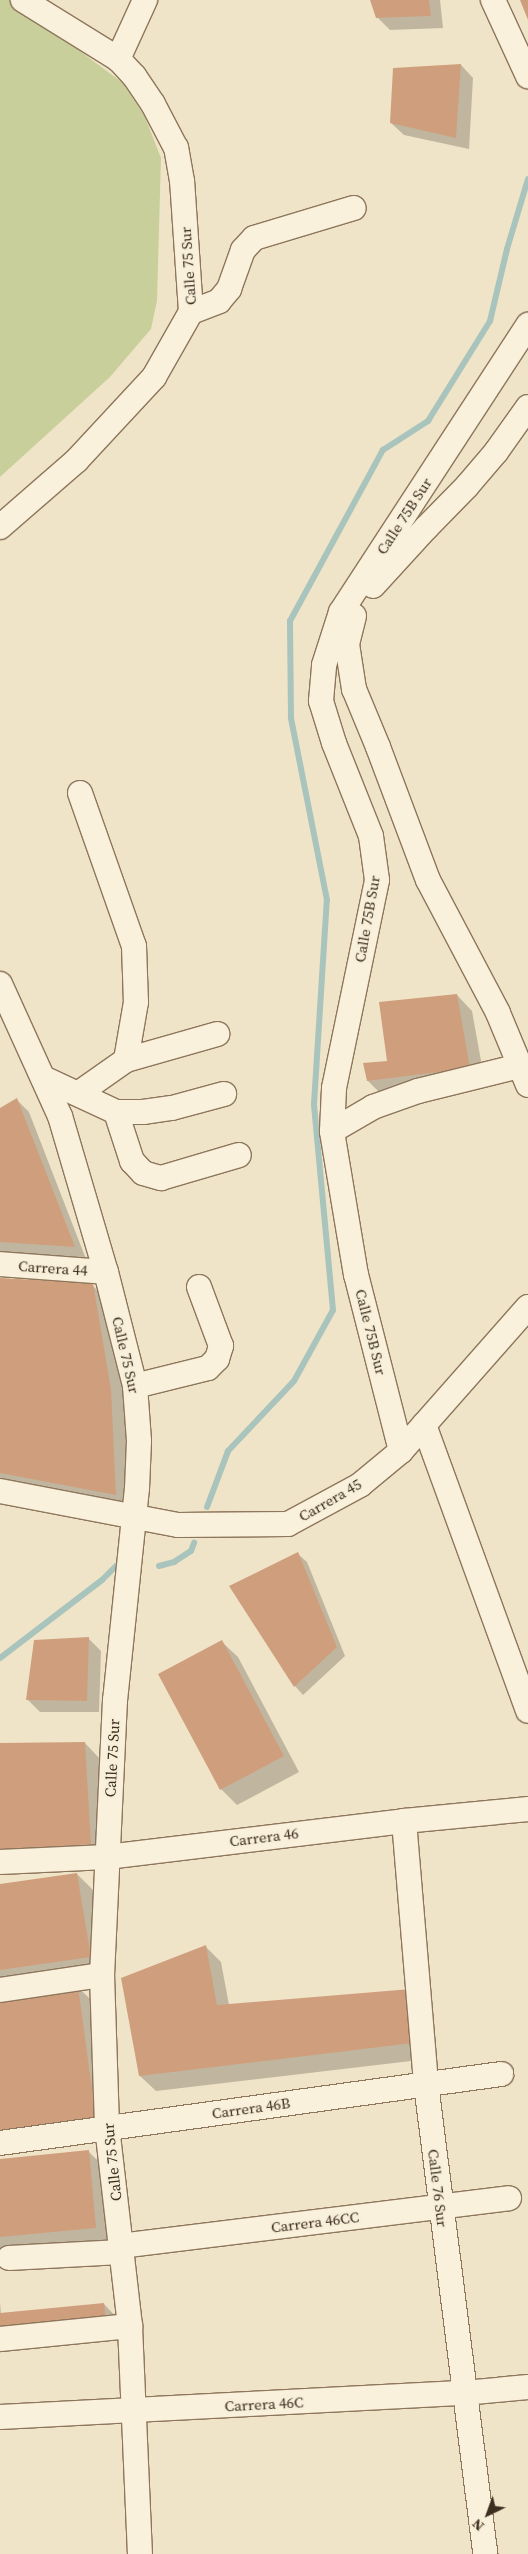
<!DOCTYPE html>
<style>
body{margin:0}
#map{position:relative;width:528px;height:2554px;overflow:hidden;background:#f0e4c8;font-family:"Source Serif 4",serif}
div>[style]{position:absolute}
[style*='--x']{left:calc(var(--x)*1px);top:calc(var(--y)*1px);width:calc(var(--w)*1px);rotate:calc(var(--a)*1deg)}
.green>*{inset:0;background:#c9cf9b}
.shadow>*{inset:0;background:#0003}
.stream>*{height:6px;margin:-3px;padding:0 3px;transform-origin:3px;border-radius:3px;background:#a9c4bc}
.building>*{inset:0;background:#cf9f7d}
.roads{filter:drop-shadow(1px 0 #8d765c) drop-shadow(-1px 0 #8d765c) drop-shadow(0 1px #8d765c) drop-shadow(0 -1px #8d765c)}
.minor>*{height:24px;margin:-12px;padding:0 12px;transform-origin:12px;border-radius:12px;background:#faf1dc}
span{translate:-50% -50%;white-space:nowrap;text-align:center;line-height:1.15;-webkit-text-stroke:4px #f7eed8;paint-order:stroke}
.street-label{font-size:15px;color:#3d2e20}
.north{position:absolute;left:463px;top:2489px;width:50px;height:50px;-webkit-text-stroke:4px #f7eed8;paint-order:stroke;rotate:222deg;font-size:14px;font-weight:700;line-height:20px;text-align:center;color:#3d2e20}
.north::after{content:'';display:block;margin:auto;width:18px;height:22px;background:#3d2e20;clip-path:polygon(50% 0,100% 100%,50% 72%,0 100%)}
</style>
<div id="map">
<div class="green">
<i style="clip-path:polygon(0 0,11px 0,123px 83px,145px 117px,161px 158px,157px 301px,151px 329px,110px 377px,0 477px)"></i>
</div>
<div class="shadow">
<i style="clip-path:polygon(371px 0,440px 0,443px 28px,390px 30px,377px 17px)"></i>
<i style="clip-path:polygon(461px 65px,473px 78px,469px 149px,404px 135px,391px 123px)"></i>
<i style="clip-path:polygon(457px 995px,472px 1011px,485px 1083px,384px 1097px,368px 1081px)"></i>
<i style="clip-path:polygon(17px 1100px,29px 1112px,86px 1259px,0 1254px,0 1110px)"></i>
<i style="clip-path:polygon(0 1280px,92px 1285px,108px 1301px,126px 1406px,131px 1510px,0 1485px)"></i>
<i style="clip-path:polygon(298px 1554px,307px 1562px,345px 1656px,303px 1695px,295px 1686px)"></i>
<i style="clip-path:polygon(89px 1639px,101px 1651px,99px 1712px,40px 1712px,27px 1699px)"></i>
<i style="clip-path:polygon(222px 1642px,238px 1657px,299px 1772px,237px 1805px,221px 1789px)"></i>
<i style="clip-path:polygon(85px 1743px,100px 1759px,106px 1859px,0 1868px,0 1744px)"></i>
<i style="clip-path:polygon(77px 1874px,93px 1890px,106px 1973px,0 1988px,0 1886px)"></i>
<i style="clip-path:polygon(206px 1947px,221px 1962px,229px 2005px,426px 2006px,428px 2059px,156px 2091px,140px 2076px)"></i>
<i style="clip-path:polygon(78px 1987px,94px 2003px,112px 2135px,0 2151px)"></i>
<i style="clip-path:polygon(88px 2151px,104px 2167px,111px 2243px,0 2253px,0 2160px)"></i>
<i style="clip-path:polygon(0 2302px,1px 2314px,104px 2304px,119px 2320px,0 2347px)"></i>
</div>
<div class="stream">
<i style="--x:207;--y:1507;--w:60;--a:-69.4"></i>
<i style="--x:228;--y:1451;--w:96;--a:-46.7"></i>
<i style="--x:294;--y:1381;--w:81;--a:-61.2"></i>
<i style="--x:333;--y:1310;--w:207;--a:-95.3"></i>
<i style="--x:314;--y:1104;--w:204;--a:-86.4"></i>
<i style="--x:327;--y:900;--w:186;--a:-101.2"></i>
<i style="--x:291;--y:718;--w:97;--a:-90.6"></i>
<i style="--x:290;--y:621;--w:195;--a:-61.5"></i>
<i style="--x:383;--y:450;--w:54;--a:-32.8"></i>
<i style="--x:428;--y:421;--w:118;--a:-58.2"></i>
<i style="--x:490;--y:321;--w:74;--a:-76.7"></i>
<i style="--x:507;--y:249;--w:73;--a:-73.3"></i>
<i style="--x:159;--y:1566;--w:16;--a:-15"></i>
<i style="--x:174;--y:1562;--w:20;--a:-33"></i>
<i style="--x:191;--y:1551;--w:9;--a:-69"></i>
<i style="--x:0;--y:1658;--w:128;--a:-37.4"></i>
<i style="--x:102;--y:1580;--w:20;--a:-45"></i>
</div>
<div class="building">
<i style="clip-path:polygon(370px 0,429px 0,431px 16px,376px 18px)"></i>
<i style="clip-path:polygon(520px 0,528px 0,528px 20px)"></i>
<i style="clip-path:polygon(461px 64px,456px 138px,390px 123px,393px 68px)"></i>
<i style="clip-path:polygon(457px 994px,470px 1068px,367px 1081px,363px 1063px,387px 1061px,379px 1002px)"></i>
<i style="clip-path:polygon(17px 1098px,75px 1247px,0 1242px,0 1108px)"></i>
<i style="clip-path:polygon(0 1278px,93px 1283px,111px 1389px,116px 1495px,0 1473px)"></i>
<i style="clip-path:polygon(298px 1552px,337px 1647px,294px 1687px,229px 1586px)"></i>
<i style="clip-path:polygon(89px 1637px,87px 1701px,26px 1700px,34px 1640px)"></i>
<i style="clip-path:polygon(222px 1640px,284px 1756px,220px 1790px,158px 1674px)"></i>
<i style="clip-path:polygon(85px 1742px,91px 1844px,0 1851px,0 1743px)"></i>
<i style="clip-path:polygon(77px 1873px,91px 1957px,0 1970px,0 1884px)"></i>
<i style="clip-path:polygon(206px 1945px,217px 2005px,411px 1989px,413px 2043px,139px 2076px,121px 1978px)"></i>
<i style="clip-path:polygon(78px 1985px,96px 2120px,0 2133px,0 1998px)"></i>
<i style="clip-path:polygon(89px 2150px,96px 2228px,0 2237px,0 2159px)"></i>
<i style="clip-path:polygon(104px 2303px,106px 2320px,0 2330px,0 2313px)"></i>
</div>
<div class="roads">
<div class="minor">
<i style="--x:493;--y:0;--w:84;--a:65.3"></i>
<i style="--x:118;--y:59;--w:65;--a:-65.4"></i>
<i style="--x:191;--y:312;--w:30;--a:-21"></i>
<i style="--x:219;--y:301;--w:16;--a:-50"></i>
<i style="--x:229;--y:289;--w:41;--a:-70.3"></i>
<i style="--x:243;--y:250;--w:16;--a:-47"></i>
<i style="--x:254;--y:238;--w:104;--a:-16.7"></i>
<i style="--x:0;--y:527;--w:101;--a:-41"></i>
<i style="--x:76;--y:461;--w:115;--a:-47.1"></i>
<i style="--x:154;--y:377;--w:75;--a:-60.4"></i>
<i style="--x:191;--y:312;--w:131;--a:-93.9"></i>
<i style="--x:182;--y:181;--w:34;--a:-100"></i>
<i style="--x:176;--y:148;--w:50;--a:-117.6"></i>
<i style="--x:153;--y:104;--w:34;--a:-124"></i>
<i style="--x:134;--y:76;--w:23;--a:-133"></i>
<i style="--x:118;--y:59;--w:112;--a:-148.2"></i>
<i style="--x:373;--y:586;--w:79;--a:-47.6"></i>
<i style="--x:426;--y:528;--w:59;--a:-45.7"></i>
<i style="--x:467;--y:486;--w:45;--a:-49.5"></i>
<i style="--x:496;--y:452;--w:55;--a:-54.6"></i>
<i style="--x:354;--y:616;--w:29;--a:104"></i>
<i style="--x:347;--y:644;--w:46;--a:81.2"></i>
<i style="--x:354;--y:689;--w:63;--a:67.5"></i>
<i style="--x:378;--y:747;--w:142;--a:69.4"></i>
<i style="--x:428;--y:880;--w:150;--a:62.2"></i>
<i style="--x:498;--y:1013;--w:78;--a:67.4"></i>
<i style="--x:80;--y:793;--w:162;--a:70.6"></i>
<i style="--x:134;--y:946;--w:56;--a:88"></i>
<i style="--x:136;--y:1002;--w:59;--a:99.8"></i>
<i style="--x:0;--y:984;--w:145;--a:65.6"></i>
<i style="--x:60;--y:1116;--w:163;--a:73.6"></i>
<i style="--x:106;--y:1272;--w:118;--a:75.7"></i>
<i style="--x:135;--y:1386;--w:55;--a:85.8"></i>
<i style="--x:139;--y:1441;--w:47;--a:92.4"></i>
<i style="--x:137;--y:1488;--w:213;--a:95.9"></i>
<i style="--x:115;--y:1700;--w:275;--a:92.7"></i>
<i style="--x:102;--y:1975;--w:152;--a:88.1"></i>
<i style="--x:107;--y:2127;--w:200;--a:83.4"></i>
<i style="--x:130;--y:2326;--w:228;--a:87.5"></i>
<i style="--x:43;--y:1078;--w:81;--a:25"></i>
<i style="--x:116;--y:1112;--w:27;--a:0"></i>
<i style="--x:143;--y:1112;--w:29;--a:-8"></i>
<i style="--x:172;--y:1108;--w:54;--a:-15.1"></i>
<i style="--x:79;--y:1093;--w:57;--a:-35.1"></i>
<i style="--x:126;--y:1060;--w:95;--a:-15.9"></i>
<i style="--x:116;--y:1112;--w:52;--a:71.9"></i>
<i style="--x:132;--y:1161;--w:16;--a:47"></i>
<i style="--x:143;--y:1173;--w:19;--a:16"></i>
<i style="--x:161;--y:1178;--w:81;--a:-16.4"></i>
<i style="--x:332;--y:1131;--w:48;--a:-30.3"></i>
<i style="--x:373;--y:1107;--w:48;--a:-19.6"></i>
<i style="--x:418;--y:1091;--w:105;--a:-13.8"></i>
<i style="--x:0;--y:1264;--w:106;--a:4.3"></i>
<i style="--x:135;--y:1386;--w:75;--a:-13.9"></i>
<i style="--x:208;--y:1368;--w:13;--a:-45"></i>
<i style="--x:217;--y:1359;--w:14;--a:-73"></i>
<i style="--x:221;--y:1346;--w:63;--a:-110.4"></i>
<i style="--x:424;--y:1425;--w:304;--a:70"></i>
<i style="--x:401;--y:1451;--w:182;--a:-104.3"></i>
<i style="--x:356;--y:1275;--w:146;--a:-99.5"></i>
<i style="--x:332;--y:1131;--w:43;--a:-87.3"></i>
<i style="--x:334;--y:1088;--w:212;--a:-78.3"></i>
<i style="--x:377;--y:880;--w:44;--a:-97.8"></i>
<i style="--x:371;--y:836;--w:100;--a:-111.7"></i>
<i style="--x:334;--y:743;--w:44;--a:-107.2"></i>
<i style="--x:321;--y:701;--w:36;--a:-85"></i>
<i style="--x:324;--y:665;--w:56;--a:-72.2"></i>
<i style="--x:341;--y:612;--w:343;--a:-56.9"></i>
<i style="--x:0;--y:1491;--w:181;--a:10.8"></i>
<i style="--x:178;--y:1525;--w:110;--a:-0.5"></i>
<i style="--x:288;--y:1524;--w:82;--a:-28.4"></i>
<i style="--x:360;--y:1485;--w:53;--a:-39.7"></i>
<i style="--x:401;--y:1451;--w:192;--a:-48.6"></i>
<i style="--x:404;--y:1821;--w:264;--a:85.2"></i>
<i style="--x:426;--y:2084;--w:474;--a:82.8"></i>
<i style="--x:0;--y:1862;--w:107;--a:-2.7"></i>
<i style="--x:107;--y:1857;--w:299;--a:-6.9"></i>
<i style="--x:404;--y:1821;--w:125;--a:-5.5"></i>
<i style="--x:0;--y:1990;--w:103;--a:-8.4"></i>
<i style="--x:0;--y:2143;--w:506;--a:-7.84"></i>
<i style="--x:120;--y:2246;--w:392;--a:-7"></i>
<i style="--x:9;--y:2258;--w:112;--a:-3.1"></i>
<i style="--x:0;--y:2339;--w:131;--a:-5.7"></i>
<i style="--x:0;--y:2417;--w:465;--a:-3"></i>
<i style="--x:464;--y:2393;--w:64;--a:-5.4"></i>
</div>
</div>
<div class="street-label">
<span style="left:188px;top:266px;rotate:-94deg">Calle 75 Sur</span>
<span style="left:404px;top:516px;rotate:-57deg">Calle 75B Sur</span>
<span style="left:367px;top:919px;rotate:-80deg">Calle 75B Sur</span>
<span style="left:53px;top:1268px;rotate:4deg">Carrera 44</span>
<span style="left:371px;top:1332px;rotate:76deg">Calle 75B Sur</span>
<span style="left:126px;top:1355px;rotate:77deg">Calle 75 Sur</span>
<span style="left:330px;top:1500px;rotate:-30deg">Carrera 45</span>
<span style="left:112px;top:1758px;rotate:-87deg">Calle 75 Sur</span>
<span style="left:264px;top:1837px;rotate:-7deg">Carrera 46</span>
<span style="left:251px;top:2108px;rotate:-8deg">Carrera 46B</span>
<span style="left:112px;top:2162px;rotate:-96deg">Calle 75 Sur</span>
<span style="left:438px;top:2188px;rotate:83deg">Calle 76 Sur</span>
<span style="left:315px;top:2222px;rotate:-7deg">Carrera 46CC</span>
<span style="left:264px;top:2404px;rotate:-3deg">Carrera 46C</span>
</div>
<div class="north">N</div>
</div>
